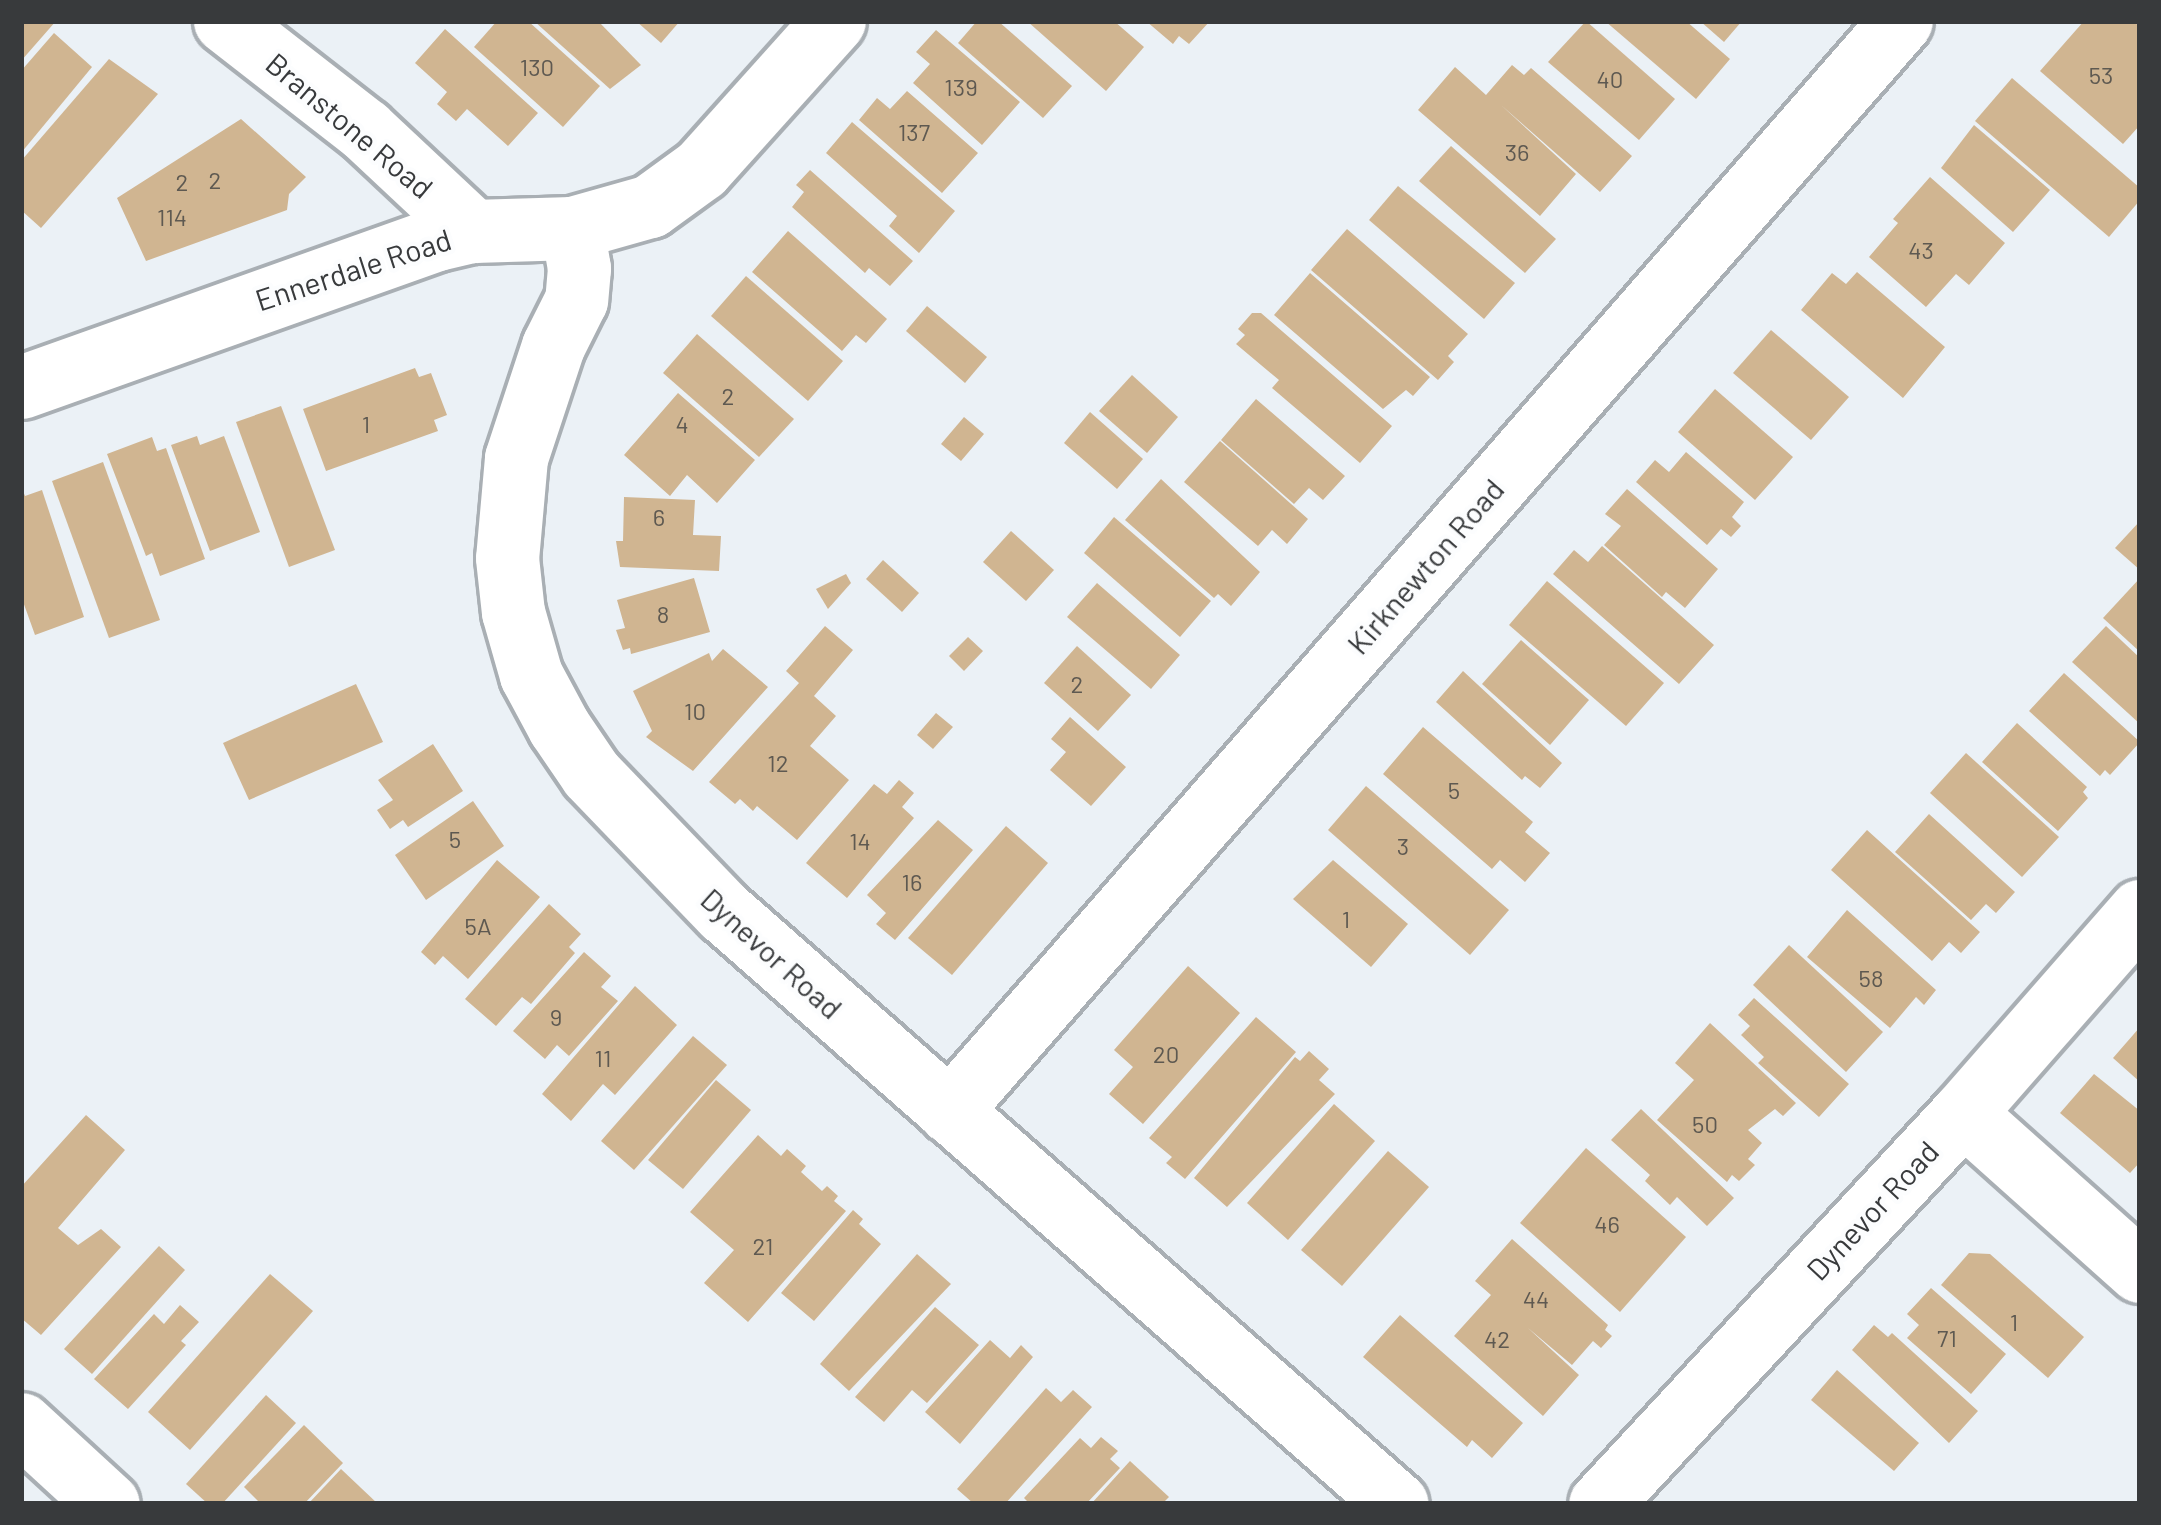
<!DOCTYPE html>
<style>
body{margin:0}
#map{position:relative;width:2161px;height:1525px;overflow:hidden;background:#ebf1f6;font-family:Barlow,sans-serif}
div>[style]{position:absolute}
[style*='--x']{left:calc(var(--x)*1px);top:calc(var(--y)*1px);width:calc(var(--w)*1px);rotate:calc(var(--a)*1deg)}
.building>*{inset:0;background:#d0b591}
.roads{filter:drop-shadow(3px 0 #a9afb4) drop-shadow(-3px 0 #a9afb4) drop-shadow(0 3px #a9afb4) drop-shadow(0 -3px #a9afb4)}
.minor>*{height:63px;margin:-31.5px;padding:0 31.5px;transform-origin:31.5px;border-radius:31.5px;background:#fff}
span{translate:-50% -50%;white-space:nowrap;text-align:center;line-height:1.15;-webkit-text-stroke:9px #fcfdfe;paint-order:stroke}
.number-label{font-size:24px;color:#5e5951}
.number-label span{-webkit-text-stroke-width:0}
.street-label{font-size:30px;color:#383a3c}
.frame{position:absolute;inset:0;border:24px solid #383a3c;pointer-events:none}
</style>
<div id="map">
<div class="building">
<i style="clip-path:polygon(21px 21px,56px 21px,21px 61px)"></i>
<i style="clip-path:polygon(497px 21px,528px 21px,600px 86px,563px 127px,474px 47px)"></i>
<i style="clip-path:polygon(534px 21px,598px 21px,641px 65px,610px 89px)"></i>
<i style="clip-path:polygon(636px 21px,680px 21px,661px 43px)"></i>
<i style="clip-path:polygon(977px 21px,998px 21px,1072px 86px,1043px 118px,958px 43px)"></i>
<i style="clip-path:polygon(1027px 21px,1114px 21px,1144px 47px,1106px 91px)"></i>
<i style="clip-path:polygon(1146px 21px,1210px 21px,1189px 44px,1179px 36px,1173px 44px)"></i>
<i style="clip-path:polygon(1586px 21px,1675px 99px,1639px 140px,1548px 62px)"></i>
<i style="clip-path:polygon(1605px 21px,1686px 21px,1730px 59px,1696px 99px)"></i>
<i style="clip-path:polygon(1700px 21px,1742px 21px,1724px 42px)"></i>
<i style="clip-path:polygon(2084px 21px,2133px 21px,2140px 27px,2140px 125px,2123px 144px,2040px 71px)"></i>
<i style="clip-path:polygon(445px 29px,538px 113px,508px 146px,467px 109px,456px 121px,437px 104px,447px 92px,415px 63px)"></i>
<i style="clip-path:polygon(936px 30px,1020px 102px,982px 145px,913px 83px,930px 64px,916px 52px)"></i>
<i style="clip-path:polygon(54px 33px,92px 67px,21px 153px,21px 71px)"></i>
<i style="clip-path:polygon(109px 59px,158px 94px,41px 228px,21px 210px,21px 161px)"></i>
<i style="clip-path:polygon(1512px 65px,1524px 75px,1531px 68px,1632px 156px,1600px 192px,1501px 105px,1576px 174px,1540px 216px,1418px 110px,1455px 67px,1486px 95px)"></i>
<i style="clip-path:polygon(2012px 78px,2140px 188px,2140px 200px,2109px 237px,1975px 121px)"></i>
<i style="clip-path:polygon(907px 91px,978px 153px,942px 193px,859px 120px,877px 98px,890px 109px)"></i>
<i style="clip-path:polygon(241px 119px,306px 177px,289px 194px,287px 210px,146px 261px,117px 198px)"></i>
<i style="clip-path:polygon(852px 122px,955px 211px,919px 253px,889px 226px,897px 216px,826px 153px)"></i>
<i style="clip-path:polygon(1974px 125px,2050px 190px,2013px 232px,1941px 168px)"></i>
<i style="clip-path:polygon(1451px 146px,1556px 239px,1525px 273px,1419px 181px)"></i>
<i style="clip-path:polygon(810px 170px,913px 261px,890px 286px,869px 268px,865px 273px,792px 207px,804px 192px,796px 185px)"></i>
<i style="clip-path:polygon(1930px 177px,2005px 243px,1969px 285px,1956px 274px,1926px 307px,1869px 257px,1898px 223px,1893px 219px)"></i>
<i style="clip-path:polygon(1398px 186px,1515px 283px,1484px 319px,1369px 220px)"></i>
<i style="clip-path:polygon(1347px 229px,1468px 334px,1448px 356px,1454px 362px,1438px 380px,1311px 270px)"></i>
<i style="clip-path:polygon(788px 231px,887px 319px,866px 343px,856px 335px,842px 351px,752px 272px)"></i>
<i style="clip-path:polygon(1857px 272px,1945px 347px,1903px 398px,1801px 310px,1832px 273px,1846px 284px)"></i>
<i style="clip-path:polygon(1310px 273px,1430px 377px,1413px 396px,1406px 390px,1383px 409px,1274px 315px)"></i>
<i style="clip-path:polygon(746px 276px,843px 361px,808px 401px,711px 316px)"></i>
<i style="clip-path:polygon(927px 306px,987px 357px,965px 383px,906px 331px)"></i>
<i style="clip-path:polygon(1252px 313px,1261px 313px,1392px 426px,1360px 463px,1272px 388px,1279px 380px,1236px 344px,1245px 335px,1238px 329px)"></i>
<i style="clip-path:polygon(1771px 330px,1849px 397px,1811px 440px,1733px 373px)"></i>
<i style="clip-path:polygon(697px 334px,794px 419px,759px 457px,663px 373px)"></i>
<i style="clip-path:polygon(415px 368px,419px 377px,431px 373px,447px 415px,434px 420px,438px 431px,326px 471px,303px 409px)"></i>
<i style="clip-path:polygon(1132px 375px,1178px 417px,1147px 453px,1099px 411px)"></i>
<i style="clip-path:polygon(1715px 389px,1793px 457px,1755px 500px,1678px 432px)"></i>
<i style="clip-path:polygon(678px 393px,755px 460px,717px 503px,687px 475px,670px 496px,624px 455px)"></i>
<i style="clip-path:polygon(1256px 399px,1345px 476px,1323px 500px,1309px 488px,1294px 504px,1221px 440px)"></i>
<i style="clip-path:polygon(281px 406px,335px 550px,289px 567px,236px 422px)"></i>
<i style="clip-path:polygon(1090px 412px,1143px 459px,1117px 489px,1064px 443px)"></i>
<i style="clip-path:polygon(964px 417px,984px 434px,961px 461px,941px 444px)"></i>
<i style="clip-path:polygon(197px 436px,200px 445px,224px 436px,260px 532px,210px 551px,171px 445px)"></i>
<i style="clip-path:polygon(152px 437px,157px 451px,166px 448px,205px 559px,160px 576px,152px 553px,146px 556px,107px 454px)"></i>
<i style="clip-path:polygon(1220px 441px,1308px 519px,1287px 544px,1272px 530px,1258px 546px,1184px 482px)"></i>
<i style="clip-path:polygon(1686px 452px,1744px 502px,1732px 517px,1741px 526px,1731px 537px,1721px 529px,1707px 545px,1636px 482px,1655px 460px,1669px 472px)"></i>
<i style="clip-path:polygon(103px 462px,160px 620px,109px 638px,52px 481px)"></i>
<i style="clip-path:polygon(1161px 479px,1260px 572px,1231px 606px,1218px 594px,1214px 598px,1125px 520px)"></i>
<i style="clip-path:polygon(21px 486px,25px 496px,42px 490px,84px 617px,35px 635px,21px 596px)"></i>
<i style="clip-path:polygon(1627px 489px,1718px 569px,1685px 608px,1666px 592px,1662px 597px,1604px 545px,1621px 526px,1605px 514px)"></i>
<i style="clip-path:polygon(624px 497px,695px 500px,693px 535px,721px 536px,719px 571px,620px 567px,616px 541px,623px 541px)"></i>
<i style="clip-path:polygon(1114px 517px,1211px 601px,1180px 637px,1084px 553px)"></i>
<i style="clip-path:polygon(2140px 521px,2140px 570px,2115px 548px)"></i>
<i style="clip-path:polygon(1011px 531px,1054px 570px,1026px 601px,983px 562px)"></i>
<i style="clip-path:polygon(1602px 546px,1714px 645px,1679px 684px,1553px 574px,1574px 550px,1588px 562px)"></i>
<i style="clip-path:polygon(883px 560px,919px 593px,902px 612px,866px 579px)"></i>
<i style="clip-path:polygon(846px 574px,851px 583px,828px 609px,816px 589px)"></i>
<i style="clip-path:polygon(694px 578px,710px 632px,631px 654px,630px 648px,623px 650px,616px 630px,625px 628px,617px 600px)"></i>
<i style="clip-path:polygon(2140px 578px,2140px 652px,2103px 618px)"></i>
<i style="clip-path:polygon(1547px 581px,1664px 683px,1626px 726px,1509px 625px)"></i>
<i style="clip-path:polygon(1097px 583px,1180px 655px,1151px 689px,1067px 617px)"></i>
<i style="clip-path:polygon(825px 626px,853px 650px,814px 696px,836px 716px,810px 746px,849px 780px,797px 840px,757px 806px,753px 811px,740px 799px,735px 804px,709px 782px,799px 683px,786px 671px)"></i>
<i style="clip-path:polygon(2106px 626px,2140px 658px,2140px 724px,2072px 662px)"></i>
<i style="clip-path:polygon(968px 637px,983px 651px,964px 671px,949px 656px)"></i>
<i style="clip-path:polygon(1521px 640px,1589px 700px,1550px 745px,1482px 684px)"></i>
<i style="clip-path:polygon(1077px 646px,1131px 695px,1098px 731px,1044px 683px)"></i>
<i style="clip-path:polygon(723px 649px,768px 687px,693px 771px,646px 737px,652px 731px,633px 691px,709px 653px,712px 661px)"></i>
<i style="clip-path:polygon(1463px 671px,1562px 763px,1540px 788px,1525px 776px,1522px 780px,1436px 702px)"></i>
<i style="clip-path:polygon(2064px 673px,2140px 742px,2110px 775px,2105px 770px,2100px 776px,2029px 711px)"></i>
<i style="clip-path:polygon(356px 684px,383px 742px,249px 800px,223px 743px)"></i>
<i style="clip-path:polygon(936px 713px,953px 727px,933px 749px,917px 735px)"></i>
<i style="clip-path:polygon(1070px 717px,1126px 767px,1091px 806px,1050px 770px,1066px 752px,1051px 739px)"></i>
<i style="clip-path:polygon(2017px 723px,2087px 787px,2083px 792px,2088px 798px,2058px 831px,1982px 762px)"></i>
<i style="clip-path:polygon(1423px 727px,1533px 822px,1525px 832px,1550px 853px,1525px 882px,1500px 860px,1492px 869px,1383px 774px)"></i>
<i style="clip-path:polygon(433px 744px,463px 791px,408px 827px,403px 820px,390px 829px,377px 810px,393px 800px,378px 780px)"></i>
<i style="clip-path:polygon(1966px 753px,2059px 837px,2022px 877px,1930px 793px)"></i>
<i style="clip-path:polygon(899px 780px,914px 793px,902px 807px,914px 818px,847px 898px,806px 863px,874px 784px,887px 794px)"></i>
<i style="clip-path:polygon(1366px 786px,1509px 910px,1470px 955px,1328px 830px)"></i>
<i style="clip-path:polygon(473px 801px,504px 846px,426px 900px,395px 855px)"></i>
<i style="clip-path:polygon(1929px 814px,2015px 892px,1996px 913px,1986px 904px,1971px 920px,1895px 852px)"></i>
<i style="clip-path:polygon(938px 820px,973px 850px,895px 940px,876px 924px,886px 913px,867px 895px)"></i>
<i style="clip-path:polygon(1006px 826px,1048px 863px,952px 975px,908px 938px)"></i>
<i style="clip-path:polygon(1867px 830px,1980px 932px,1961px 953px,1949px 942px,1932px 961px,1831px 870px)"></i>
<i style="clip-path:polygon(497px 860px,540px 897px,468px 979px,443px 956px,435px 965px,421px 952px)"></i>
<i style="clip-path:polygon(1333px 860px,1408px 924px,1371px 967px,1293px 899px)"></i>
<i style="clip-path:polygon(549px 904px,581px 934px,569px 947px,575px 953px,531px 1004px,522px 997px,496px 1026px,465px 999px)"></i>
<i style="clip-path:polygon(1847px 910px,1936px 990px,1924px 1005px,1916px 997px,1890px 1028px,1807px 957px)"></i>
<i style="clip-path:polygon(1789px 945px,1883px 1032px,1846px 1072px,1753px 985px)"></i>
<i style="clip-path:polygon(584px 952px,611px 976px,601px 987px,618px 1001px,569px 1056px,557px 1045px,545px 1059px,513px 1031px)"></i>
<i style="clip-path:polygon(1188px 966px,1240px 1013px,1143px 1124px,1109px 1094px,1133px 1067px,1114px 1050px)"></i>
<i style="clip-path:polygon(635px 986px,677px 1025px,615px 1095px,603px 1084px,571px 1121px,542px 1094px)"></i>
<i style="clip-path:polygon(1754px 998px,1849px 1084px,1819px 1117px,1758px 1063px,1764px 1057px,1741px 1035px,1750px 1026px,1738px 1015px)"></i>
<i style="clip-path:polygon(1256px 1017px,1296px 1052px,1185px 1179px,1166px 1163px,1172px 1157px,1149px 1138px)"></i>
<i style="clip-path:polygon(1710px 1023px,1796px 1103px,1783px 1116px,1775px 1109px,1748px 1130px,1762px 1143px,1748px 1159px,1755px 1165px,1739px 1181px,1732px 1175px,1727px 1182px,1657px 1120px,1694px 1080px,1675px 1063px)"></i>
<i style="clip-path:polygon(2140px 1027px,2140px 1082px,2113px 1058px)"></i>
<i style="clip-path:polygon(693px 1036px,727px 1065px,634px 1170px,601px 1141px)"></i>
<i style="clip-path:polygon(1309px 1051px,1329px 1069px,1319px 1080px,1335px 1094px,1227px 1207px,1194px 1178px,1295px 1057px,1300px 1061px)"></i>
<i style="clip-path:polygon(2094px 1074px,2140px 1111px,2140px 1162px,2130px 1173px,2060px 1113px)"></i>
<i style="clip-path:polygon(716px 1080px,751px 1110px,683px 1189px,648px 1160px)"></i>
<i style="clip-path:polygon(1334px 1104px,1375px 1141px,1288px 1240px,1247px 1203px)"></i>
<i style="clip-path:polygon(1641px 1109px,1734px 1198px,1707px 1226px,1677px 1197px,1670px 1205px,1645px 1181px,1650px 1175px,1611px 1140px)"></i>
<i style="clip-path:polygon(86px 1115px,125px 1150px,58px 1228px,78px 1245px,101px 1229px,121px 1247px,41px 1335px,21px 1318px,21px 1187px)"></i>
<i style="clip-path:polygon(758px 1135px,781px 1156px,787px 1149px,806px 1166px,801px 1172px,822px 1191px,827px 1186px,838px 1196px,834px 1201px,846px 1211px,748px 1322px,704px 1283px,734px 1250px,690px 1212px)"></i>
<i style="clip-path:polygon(1586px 1148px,1686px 1237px,1620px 1312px,1520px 1223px)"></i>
<i style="clip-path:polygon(1388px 1151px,1429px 1187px,1342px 1286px,1301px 1250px)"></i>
<i style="clip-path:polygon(853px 1210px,863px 1219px,859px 1224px,881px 1244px,814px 1321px,781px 1293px)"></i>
<i style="clip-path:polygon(1512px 1239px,1608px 1325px,1605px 1330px,1612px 1336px,1601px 1348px,1593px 1341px,1572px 1365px,1528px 1328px,1579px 1375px,1543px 1416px,1454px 1336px,1491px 1295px,1475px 1281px)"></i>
<i style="clip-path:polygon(159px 1246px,185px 1270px,92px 1374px,64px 1349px)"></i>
<i style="clip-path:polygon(1969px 1253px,1990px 1254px,2084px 1337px,2048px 1378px,1941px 1285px)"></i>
<i style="clip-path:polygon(917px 1254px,951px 1284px,849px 1391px,820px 1364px)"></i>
<i style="clip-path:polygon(270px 1274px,313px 1311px,190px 1450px,148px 1412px)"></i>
<i style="clip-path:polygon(1931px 1288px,2006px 1354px,1971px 1394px,1907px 1338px,1919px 1325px,1907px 1314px)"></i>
<i style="clip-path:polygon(180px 1305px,199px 1322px,181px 1341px,186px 1345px,128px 1409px,94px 1379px,154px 1314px,164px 1324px)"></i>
<i style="clip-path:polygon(935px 1307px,979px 1345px,927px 1403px,912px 1390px,884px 1422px,855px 1397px)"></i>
<i style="clip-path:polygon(1400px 1315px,1523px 1423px,1492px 1458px,1472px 1440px,1467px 1447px,1363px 1357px)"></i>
<i style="clip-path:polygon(1874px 1325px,1888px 1337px,1892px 1333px,1978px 1411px,1949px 1443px,1852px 1350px)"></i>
<i style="clip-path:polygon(990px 1340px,1010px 1358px,1021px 1345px,1033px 1357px,960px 1444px,925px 1412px)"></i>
<i style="clip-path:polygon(1837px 1370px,1919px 1443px,1894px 1471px,1811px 1400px)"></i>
<i style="clip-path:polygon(1046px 1388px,1061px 1402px,1073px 1390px,1092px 1407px,1005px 1504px,974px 1504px,957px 1489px)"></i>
<i style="clip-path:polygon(266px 1395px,296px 1423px,222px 1504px,208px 1504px,186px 1484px)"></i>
<i style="clip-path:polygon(304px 1425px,343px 1463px,304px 1504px,261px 1504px,244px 1487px)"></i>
<i style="clip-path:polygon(1101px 1437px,1118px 1451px,1110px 1459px,1120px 1468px,1086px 1504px,1030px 1504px,1024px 1498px,1080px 1438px,1091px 1448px)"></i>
<i style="clip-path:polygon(1130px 1461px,1169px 1497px,1162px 1504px,1091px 1504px)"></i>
<i style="clip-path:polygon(341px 1469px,378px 1504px,308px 1504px)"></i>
</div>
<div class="roads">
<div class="minor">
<i style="--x:225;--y:21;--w:177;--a:37.9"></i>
<i style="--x:365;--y:130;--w:148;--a:43.1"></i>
<i style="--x:572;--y:228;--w:41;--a:80.1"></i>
<i style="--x:579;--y:268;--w:32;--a:95"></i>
<i style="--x:576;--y:300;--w:51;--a:116.6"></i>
<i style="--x:553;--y:346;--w:118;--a:108.3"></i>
<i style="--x:516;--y:458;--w:100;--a:95.1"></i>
<i style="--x:507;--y:558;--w:54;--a:83.7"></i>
<i style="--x:513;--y:612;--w:66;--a:74.1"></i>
<i style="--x:531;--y:675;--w:59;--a:61.7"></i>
<i style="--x:559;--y:727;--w:57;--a:55.8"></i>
<i style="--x:591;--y:774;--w:192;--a:46.1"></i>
<i style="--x:724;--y:912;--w:896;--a:41.34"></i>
<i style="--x:21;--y:387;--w:442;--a:-19.6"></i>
<i style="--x:437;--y:239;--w:37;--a:-13"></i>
<i style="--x:473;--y:231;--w:99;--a:-1.7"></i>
<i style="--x:572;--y:228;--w:81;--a:-15.8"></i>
<i style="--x:650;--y:206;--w:63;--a:-36"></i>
<i style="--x:701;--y:169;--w:199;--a:-48.1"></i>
<i style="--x:949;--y:1111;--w:1447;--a:-48.87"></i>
<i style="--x:1963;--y:1113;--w:237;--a:41.8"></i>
<i style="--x:21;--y:1424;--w:118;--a:42.6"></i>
<i style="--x:1600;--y:1504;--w:534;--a:-47.13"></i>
<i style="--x:1963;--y:1113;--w:269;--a:-48.8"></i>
</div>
</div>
<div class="number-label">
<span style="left:537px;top:67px">130</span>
<span style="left:2101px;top:75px">53</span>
<span style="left:1610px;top:79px">40</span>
<span style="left:961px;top:87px">139</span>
<span style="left:914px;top:132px">137</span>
<span style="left:1517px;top:152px">36</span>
<span style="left:215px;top:180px">2</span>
<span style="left:182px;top:182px">2</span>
<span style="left:172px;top:217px">114</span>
<span style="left:1921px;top:250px">43</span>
<span style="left:728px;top:396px">2</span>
<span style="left:366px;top:424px">1</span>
<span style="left:682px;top:424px">4</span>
<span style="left:659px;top:517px">6</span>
<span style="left:663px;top:614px">8</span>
<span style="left:1077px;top:684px">2</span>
<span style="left:695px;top:711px">10</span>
<span style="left:778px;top:763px">12</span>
<span style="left:1454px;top:790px">5</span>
<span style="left:455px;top:839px">5</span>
<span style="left:860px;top:841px">14</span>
<span style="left:1403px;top:846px">3</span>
<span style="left:912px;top:882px">16</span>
<span style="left:1346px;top:919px">1</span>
<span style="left:478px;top:926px">5A</span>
<span style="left:1871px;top:978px">58</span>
<span style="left:556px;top:1017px">9</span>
<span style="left:1166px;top:1054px">20</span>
<span style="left:603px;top:1058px">11</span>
<span style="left:1705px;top:1124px">50</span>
<span style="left:1607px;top:1224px">46</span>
<span style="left:763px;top:1246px">21</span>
<span style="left:1536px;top:1299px">44</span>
<span style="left:2014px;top:1322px">1</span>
<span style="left:1947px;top:1338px">71</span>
<span style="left:1497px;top:1339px">42</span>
</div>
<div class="street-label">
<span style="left:350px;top:125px;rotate:40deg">Branstone Road</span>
<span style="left:353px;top:269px;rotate:-18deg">Ennerdale Road</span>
<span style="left:1425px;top:566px;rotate:-49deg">Kirknewton Road</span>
<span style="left:772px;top:953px;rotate:42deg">Dynevor Road</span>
<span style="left:1872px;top:1210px;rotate:-47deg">Dynevor Road</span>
</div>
<div class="frame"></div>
</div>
